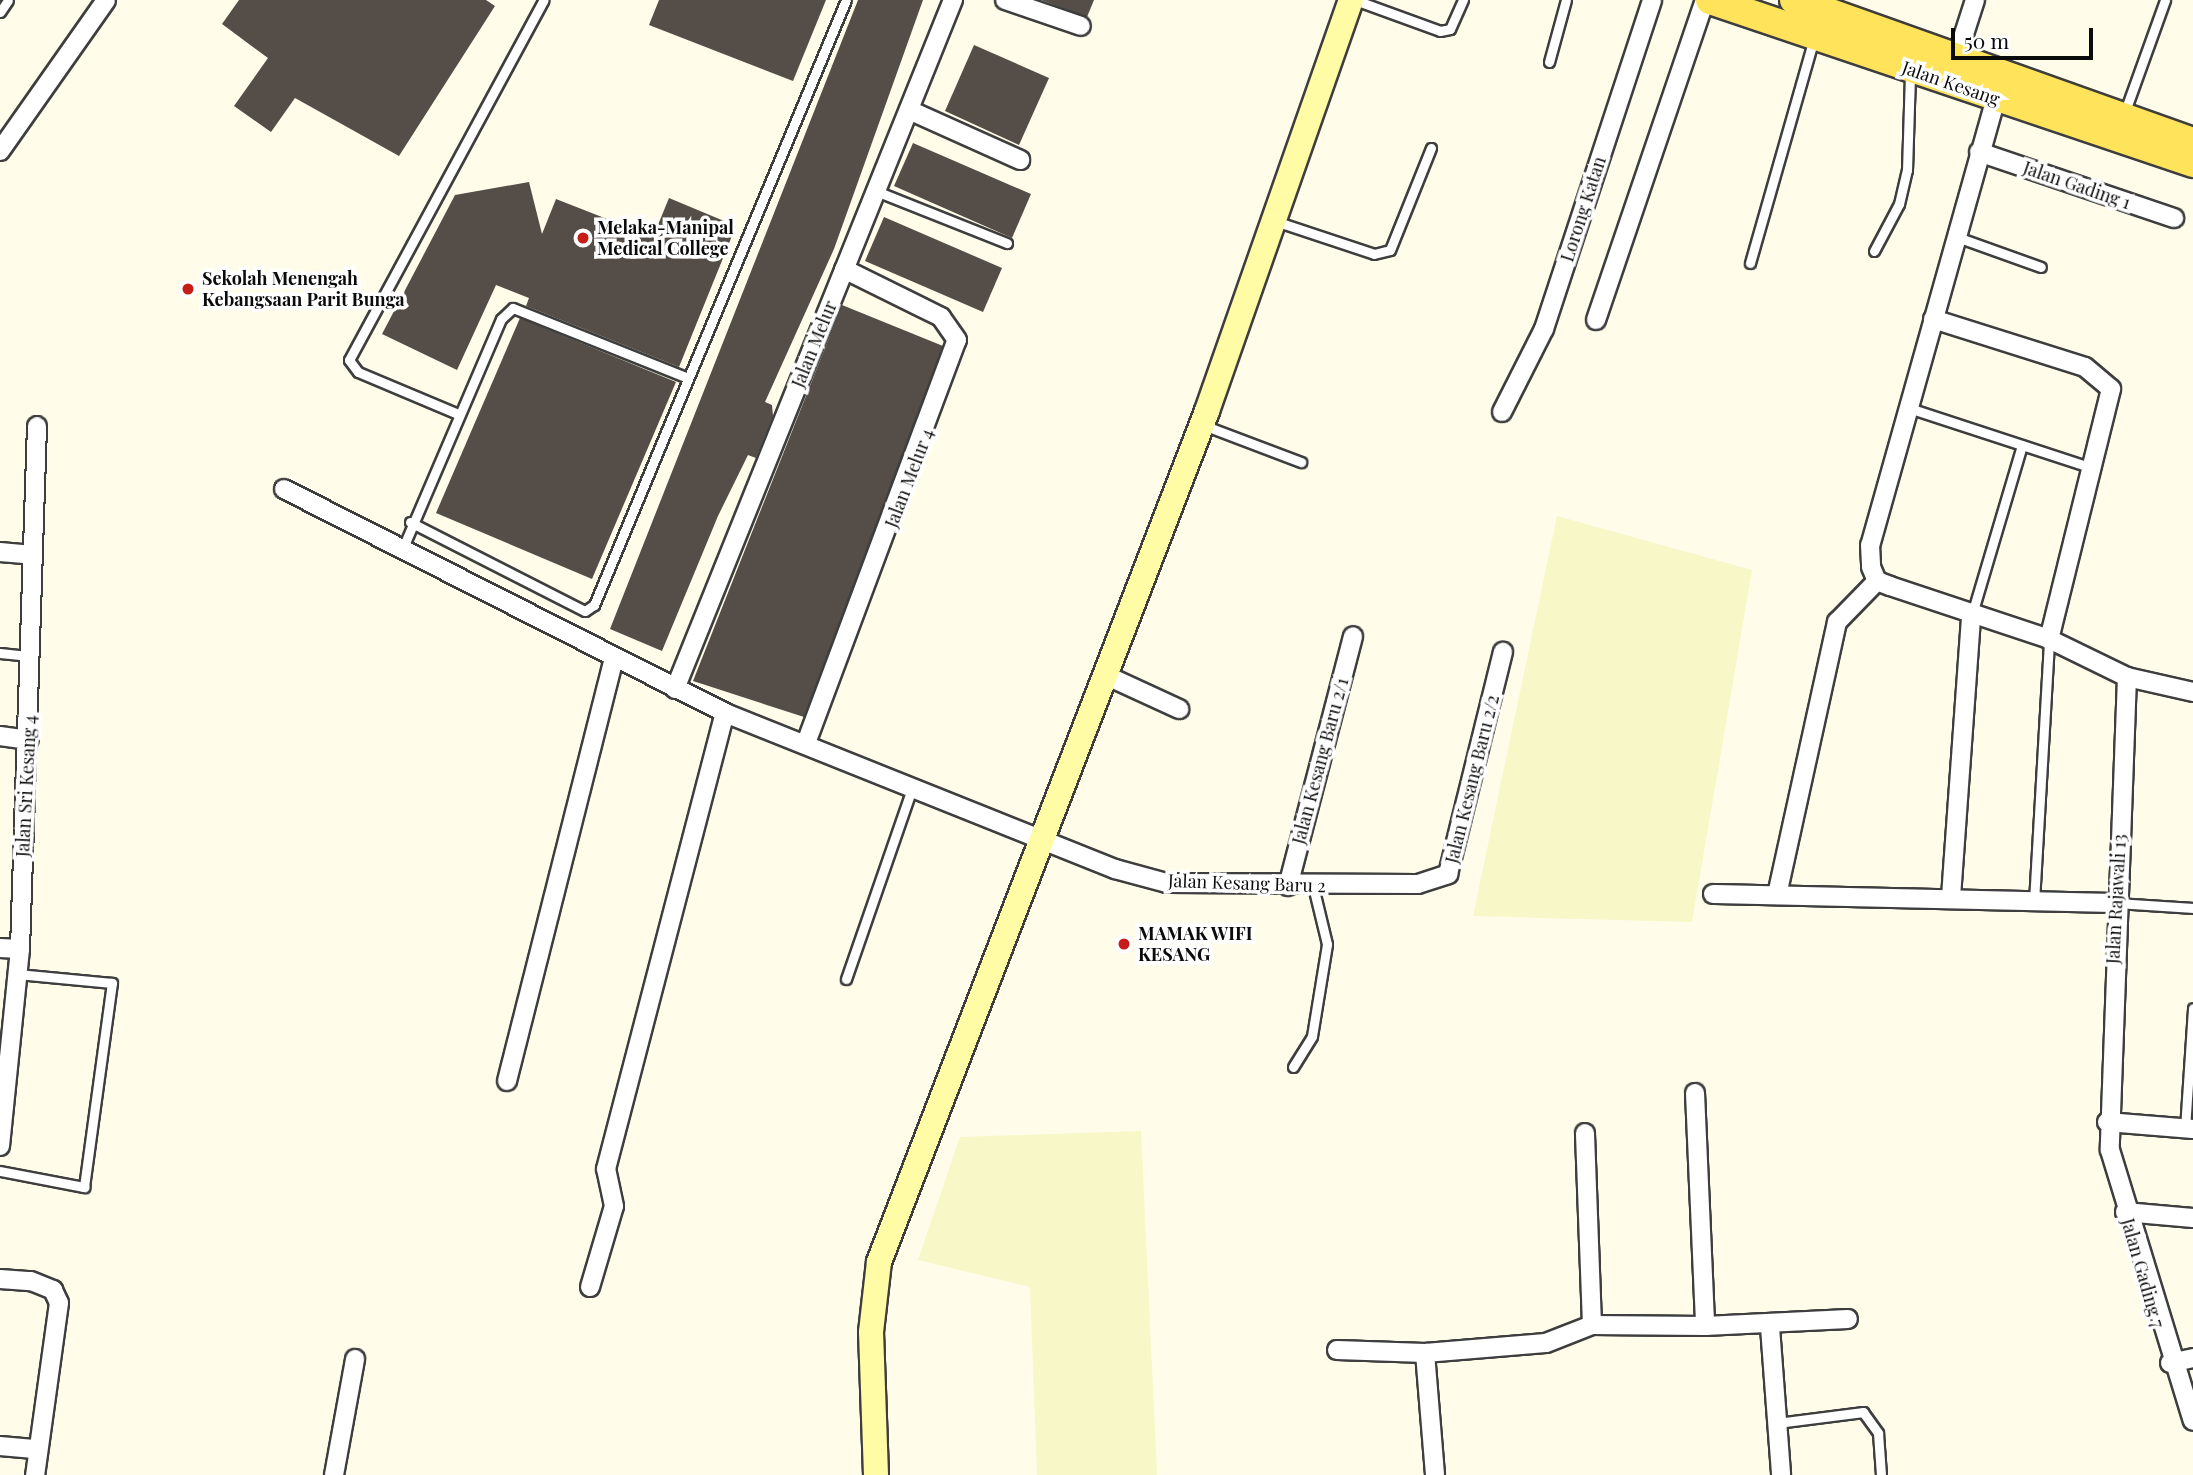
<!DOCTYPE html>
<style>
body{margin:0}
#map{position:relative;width:2193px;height:1475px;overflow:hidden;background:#fffcea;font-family:"Playfair Display",serif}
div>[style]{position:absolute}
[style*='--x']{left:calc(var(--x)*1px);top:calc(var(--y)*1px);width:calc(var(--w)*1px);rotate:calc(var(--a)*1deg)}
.farmland>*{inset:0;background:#f7f7c7}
.building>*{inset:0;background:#554d47}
.roads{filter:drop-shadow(2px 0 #3e3e3e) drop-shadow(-2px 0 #3e3e3e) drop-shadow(0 2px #3e3e3e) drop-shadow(0 -2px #3e3e3e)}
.lane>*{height:9px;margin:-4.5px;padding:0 4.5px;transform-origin:4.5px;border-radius:4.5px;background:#fff}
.street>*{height:18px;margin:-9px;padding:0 9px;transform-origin:9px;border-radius:9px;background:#fff}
.secondary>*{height:24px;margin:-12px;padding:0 12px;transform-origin:12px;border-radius:12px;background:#fffca5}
.primary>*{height:28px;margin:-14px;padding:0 14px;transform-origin:14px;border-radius:14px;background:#ffe35a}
.dots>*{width:19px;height:19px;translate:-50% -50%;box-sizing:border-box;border:4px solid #fff;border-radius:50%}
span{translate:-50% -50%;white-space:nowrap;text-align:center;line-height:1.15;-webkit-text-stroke:7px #fff;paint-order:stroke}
.street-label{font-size:18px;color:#0b0b0b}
.poi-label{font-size:18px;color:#0b0b0b;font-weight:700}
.left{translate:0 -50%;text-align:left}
.scale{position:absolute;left:1951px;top:28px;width:142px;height:32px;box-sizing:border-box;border:4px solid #0b0b0b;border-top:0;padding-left:9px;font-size:21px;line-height:24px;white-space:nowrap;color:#0b0b0b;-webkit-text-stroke:5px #fff;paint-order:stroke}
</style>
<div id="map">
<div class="farmland">
<i style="clip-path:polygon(1557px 516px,1752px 570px,1692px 922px,1473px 916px)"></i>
<i style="clip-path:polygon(1141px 1131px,1157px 1475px,1037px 1475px,1030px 1287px,918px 1260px,960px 1137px)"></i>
</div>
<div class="building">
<i style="clip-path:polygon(239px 0,486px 0,495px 6px,399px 156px,295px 98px,271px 132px,234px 106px,268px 58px,222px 24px)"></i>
<i style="clip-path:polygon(659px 0,826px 0,793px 81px,649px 25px)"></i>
<i style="clip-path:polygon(858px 0,923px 0,834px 249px,765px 402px,772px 405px,773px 416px,756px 458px,748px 455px,718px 516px,662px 651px,610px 629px)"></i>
<i style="clip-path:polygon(1041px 0,1094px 0,1087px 17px)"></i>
<i style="clip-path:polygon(974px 45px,1049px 78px,1019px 145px,945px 111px)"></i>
<i style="clip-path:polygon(913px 143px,1031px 194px,1012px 238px,894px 186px)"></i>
<i style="clip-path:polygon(529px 182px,542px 234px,556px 199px,653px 237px,669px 198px,736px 226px,679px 367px,526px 306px,529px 298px,496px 285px,457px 370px,382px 334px,455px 195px)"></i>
<i style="clip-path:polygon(884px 217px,1002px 268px,983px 312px,865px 261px)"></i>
<i style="clip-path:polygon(842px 305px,943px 346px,804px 717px,693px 681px)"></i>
<i style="clip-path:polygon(520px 318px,676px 382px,592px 579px,436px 513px)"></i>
</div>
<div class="roads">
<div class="lane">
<i style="--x:1355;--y:0;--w:90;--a:20"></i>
<i style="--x:1440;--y:31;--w:10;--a:-11"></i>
<i style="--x:1450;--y:29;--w:32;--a:-66"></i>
<i style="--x:0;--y:12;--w:14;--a:-56"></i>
<i style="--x:1549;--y:62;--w:64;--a:-74.7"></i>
<i style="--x:2124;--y:114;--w:121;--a:-70.2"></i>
<i style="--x:876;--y:191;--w:141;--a:21.7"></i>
<i style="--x:1275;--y:221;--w:104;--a:18.4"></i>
<i style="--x:1374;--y:254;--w:16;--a:-14"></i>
<i style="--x:1390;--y:250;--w:110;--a:-68.1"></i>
<i style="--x:1957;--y:237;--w:89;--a:19.7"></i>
<i style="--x:1874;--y:251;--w:53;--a:-62"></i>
<i style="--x:1899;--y:204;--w:35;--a:-77"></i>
<i style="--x:1907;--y:170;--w:98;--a:-88.2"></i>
<i style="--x:1750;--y:263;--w:233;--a:-74.1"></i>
<i style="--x:1909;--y:408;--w:194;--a:18.1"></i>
<i style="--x:458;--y:414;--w:108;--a:-157.2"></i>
<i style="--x:358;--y:372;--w:15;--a:-127"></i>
<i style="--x:349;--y:360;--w:409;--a:-61.6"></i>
<i style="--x:1203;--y:425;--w:105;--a:20.7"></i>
<i style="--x:410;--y:522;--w:196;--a:27"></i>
<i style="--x:585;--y:611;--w:11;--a:-34"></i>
<i style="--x:594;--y:605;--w:655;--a:-67.39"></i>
<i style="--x:402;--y:550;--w:251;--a:-66.8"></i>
<i style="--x:501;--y:319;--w:16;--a:-43"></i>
<i style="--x:513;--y:308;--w:188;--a:21.8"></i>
<i style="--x:1972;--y:614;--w:176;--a:-73.5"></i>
<i style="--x:0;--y:653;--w:30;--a:6"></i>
<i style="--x:2034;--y:902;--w:263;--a:-86.7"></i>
<i style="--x:2117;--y:903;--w:76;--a:3.8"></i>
<i style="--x:846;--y:979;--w:202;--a:-70.9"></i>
<i style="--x:1293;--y:1067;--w:36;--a:-58"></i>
<i style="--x:1312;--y:1036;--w:93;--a:-80.7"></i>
<i style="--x:1327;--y:944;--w:60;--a:-103.6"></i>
<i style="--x:2185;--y:1129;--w:121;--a:-86.2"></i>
<i style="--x:0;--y:1171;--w:86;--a:10.8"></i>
<i style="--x:84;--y:1187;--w:206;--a:-82.2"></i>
<i style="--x:112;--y:983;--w:95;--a:-174.6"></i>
<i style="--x:1777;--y:1423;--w:87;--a:-7.3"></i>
<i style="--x:1863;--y:1412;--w:26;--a:54"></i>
<i style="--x:1878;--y:1433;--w:42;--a:85.9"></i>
</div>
<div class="street">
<i style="--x:1005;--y:0;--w:80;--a:18.9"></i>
<i style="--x:1957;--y:56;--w:59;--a:-72.2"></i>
<i style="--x:1996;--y:98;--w:464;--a:105.7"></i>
<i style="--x:1870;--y:545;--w:22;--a:87"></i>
<i style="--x:1871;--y:567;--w:15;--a:67"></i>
<i style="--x:1877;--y:581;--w:14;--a:21"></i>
<i style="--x:1890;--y:586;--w:168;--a:18.4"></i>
<i style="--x:2049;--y:639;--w:87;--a:26"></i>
<i style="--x:2127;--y:677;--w:68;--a:12.8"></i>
<i style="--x:909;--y:110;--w:122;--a:24.2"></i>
<i style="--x:0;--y:151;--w:184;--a:-54.9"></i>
<i style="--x:1979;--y:152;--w:206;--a:18.7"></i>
<i style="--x:1933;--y:319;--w:159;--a:17.5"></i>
<i style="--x:2085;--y:367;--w:34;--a:40"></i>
<i style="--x:2111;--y:389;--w:258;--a:103.9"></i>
<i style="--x:1596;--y:320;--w:338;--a:-71.2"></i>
<i style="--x:1502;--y:412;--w:93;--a:-63.2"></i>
<i style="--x:1544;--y:329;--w:346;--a:-71.8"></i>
<i style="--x:284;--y:489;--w:495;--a:26.9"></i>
<i style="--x:725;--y:713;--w:420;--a:21.8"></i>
<i style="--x:1115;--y:869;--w:54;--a:15.1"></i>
<i style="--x:1167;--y:883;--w:251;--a:0.2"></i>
<i style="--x:1418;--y:884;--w:32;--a:-18"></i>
<i style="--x:1448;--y:874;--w:229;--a:-76.1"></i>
<i style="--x:0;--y:552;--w:33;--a:5"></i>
<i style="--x:1103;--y:674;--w:84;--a:24.7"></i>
<i style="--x:2127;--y:677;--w:473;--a:92.1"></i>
<i style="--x:2110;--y:1150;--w:283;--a:73"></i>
<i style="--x:675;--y:689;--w:743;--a:-68.03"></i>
<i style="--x:0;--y:736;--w:29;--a:8"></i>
<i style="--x:806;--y:743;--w:430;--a:-69.5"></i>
<i style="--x:957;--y:340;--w:28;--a:-125"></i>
<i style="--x:941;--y:317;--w:108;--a:-153.7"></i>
<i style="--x:1288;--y:886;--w:258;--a:-75.4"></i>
<i style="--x:1713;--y:894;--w:402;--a:1.3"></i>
<i style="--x:1777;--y:895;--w:280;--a:-77.6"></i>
<i style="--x:1837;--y:622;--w:57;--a:-45.7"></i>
<i style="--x:1951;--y:897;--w:282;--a:-85.9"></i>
<i style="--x:0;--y:948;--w:20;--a:3"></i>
<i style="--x:507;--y:1081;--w:435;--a:-75.8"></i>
<i style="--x:1695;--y:1093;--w:233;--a:87.5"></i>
<i style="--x:1705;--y:1326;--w:143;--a:-2.8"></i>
<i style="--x:2107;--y:1122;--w:86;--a:4.7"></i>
<i style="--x:0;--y:1146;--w:198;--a:-84.2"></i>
<i style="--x:20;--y:949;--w:523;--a:-88.14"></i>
<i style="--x:2125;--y:1212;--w:68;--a:5"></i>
<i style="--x:0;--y:1279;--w:31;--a:4"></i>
<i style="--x:31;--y:1281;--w:24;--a:22"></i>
<i style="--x:53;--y:1290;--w:14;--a:65"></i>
<i style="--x:59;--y:1303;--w:174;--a:97.9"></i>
<i style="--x:590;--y:1287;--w:84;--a:-73.5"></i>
<i style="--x:614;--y:1206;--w:38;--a:-102"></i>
<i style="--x:606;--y:1169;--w:471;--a:-75.4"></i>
<i style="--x:1592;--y:1325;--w:113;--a:0.5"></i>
<i style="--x:1770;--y:1327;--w:148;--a:85.7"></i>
<i style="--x:1337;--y:1350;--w:88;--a:2"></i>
<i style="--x:1425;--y:1353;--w:121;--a:-4.7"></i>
<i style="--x:1546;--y:1343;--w:49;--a:-21.4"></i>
<i style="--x:1592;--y:1325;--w:192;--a:-92.1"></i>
<i style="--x:1425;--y:1353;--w:122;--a:85.3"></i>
<i style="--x:2170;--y:1363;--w:24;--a:-12"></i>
<i style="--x:0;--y:1446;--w:37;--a:5"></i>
<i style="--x:334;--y:1475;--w:118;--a:-79.7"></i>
</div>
<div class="secondary">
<i style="--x:876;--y:1475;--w:143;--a:-92"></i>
<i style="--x:871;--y:1332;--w:70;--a:-83.5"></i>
<i style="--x:879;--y:1262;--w:912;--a:-68.92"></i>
<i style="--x:1207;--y:411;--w:435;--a:-70.7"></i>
</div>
<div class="primary">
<i style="--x:1710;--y:0;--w:510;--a:18.65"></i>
<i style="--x:1794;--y:0;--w:424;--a:19.6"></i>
</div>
</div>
<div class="dots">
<i style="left:583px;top:238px;background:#c71d18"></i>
<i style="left:188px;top:289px;background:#c71d18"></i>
<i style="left:1124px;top:944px;background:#c71d18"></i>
</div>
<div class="street-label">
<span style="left:1951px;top:83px;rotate:19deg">Jalan Kesang</span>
<span style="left:2077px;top:185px;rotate:19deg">Jalan Gading 1</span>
<span style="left:1583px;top:209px;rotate:-72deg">Lorong Katan</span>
<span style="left:814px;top:344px;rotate:-68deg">Jalan Melur</span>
<span style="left:909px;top:478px;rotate:-69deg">Jalan Melur 4</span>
<span style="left:1320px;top:761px;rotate:-75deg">Jalan Kesang Baru 2/1</span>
<span style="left:1472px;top:779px;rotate:-76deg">Jalan Kesang Baru 2/2</span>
<span style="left:26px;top:786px;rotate:-87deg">Jalan Sri Kesang 4</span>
<span style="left:1247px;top:883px;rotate:2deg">Jalan Kesang Baru 2</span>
<span style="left:2116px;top:899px;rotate:-87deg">Jalan Rajawali 13</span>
<span style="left:2143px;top:1273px;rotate:74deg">Jalan Gading 7</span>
</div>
<div class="poi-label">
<span class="left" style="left:597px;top:238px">Melaka-Manipal<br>Medical College</span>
<span class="left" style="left:202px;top:289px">Sekolah Menengah<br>Kebangsaan Parit Bunga</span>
<span class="left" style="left:1138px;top:944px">MAMAK WIFI<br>KESANG</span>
</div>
<div class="scale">50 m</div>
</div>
